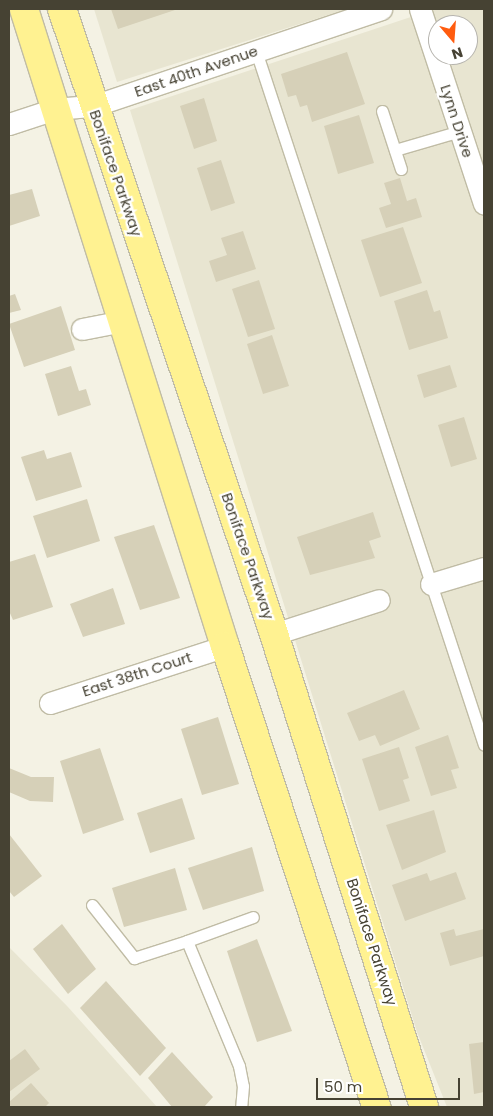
<!DOCTYPE html>
<style>
body{margin:0}
#map{position:relative;width:493px;height:1116px;overflow:hidden;background:#f4f2e4;font-family:Poppins,sans-serif}
div>[style]{position:absolute}
[style*='--x']{left:calc(var(--x)*1px);top:calc(var(--y)*1px);width:calc(var(--w)*1px);rotate:calc(var(--a)*1deg)}
.residential>*{inset:0;background:#e8e5d1}
.building>*{inset:0;background:#d6d0b8}
.roads{filter:drop-shadow(1px 0 #c0bca5) drop-shadow(-1px 0 #c0bca5) drop-shadow(0 1px #c0bca5) drop-shadow(0 -1px #c0bca5)}
.service>*{height:11px;margin:-5.5px;padding:0 5.5px;transform-origin:5.5px;border-radius:5.5px;background:#fff}
.minor>*{height:21px;margin:-10.5px;padding:0 10.5px;transform-origin:10.5px;border-radius:10.5px;background:#fff}
.primary>*{height:28px;margin:-14px;padding:0 14px;transform-origin:14px;border-radius:14px;background:#fff291}
span{translate:-50% -50%;white-space:nowrap;text-align:center;line-height:1.15;-webkit-text-stroke:4.5px #fff;paint-order:stroke}
.street-label{font-size:15px;color:#464233}
.frame{position:absolute;inset:0;border:10px solid #464233;pointer-events:none}
.north{position:absolute;left:428px;top:15px;width:50px;height:50px;box-sizing:border-box;background:#fff;border:1px solid #b5b3ad;border-radius:50%;rotate:162deg;font-size:14px;font-weight:700;line-height:20px;text-align:center;color:#464233}
.north::after{content:'';display:block;margin:auto;width:18px;height:22px;background:#ff5c0f;clip-path:polygon(50% 0,100% 100%,50% 72%,0 100%)}
.scale{position:absolute;left:316px;top:1078px;width:144px;height:22px;box-sizing:border-box;border:2px solid #464233;border-top:0;padding-left:6px;font-size:15px;line-height:18px;white-space:nowrap;color:#464233;-webkit-text-stroke:4px #fff;paint-order:stroke}
</style>
<div id="map">
<div class="residential">
<i style="clip-path:polygon(94px 9px,347px 9px,117px 82px)"></i>
<i style="clip-path:polygon(evenodd,435px 9px,484px 9px,484px 1107px,447px 1107px,417px 1032px,130px 110px,435px 9px,438px 25px,468px 25px,468px 55px,438px 55px,438px 25px)"></i>
<i style="clip-path:polygon(9px 947px,68px 1007px,157px 1107px,9px 1107px)"></i>
</div>
<div class="building">
<i style="clip-path:polygon(111px 9px,178px 9px,118px 29px)"></i>
<i style="clip-path:polygon(347px 52px,365px 104px,312px 122px,307px 105px,300px 107px,296px 95px,288px 97px,281px 74px)"></i>
<i style="clip-path:polygon(204px 98px,217px 141px,194px 149px,180px 106px)"></i>
<i style="clip-path:polygon(359px 115px,374px 163px,338px 174px,324px 126px)"></i>
<i style="clip-path:polygon(221px 160px,235px 203px,211px 211px,197px 168px)"></i>
<i style="clip-path:polygon(400px 178px,407px 201px,416px 198px,422px 217px,386px 228px,379px 208px,391px 204px,384px 183px)"></i>
<i style="clip-path:polygon(32px 189px,40px 216px,9px 226px,9px 195px)"></i>
<i style="clip-path:polygon(403px 227px,422px 283px,380px 297px,361px 240px)"></i>
<i style="clip-path:polygon(243px 231px,256px 269px,216px 282px,209px 261px,227px 255px,221px 238px)"></i>
<i style="clip-path:polygon(259px 280px,275px 329px,248px 337px,232px 289px)"></i>
<i style="clip-path:polygon(427px 290px,434px 312px,440px 310px,448px 338px,409px 350px,394px 301px)"></i>
<i style="clip-path:polygon(15px 294px,21px 310px,9px 313px,9px 296px)"></i>
<i style="clip-path:polygon(61px 306px,75px 350px,24px 367px,9px 324px)"></i>
<i style="clip-path:polygon(272px 335px,289px 386px,263px 394px,247px 344px)"></i>
<i style="clip-path:polygon(450px 365px,457px 387px,424px 398px,417px 375px)"></i>
<i style="clip-path:polygon(71px 366px,79px 391px,86px 389px,91px 405px,58px 416px,45px 374px)"></i>
<i style="clip-path:polygon(464px 417px,477px 459px,451px 467px,438px 425px)"></i>
<i style="clip-path:polygon(44px 450px,47px 459px,71px 452px,82px 487px,36px 501px,21px 457px)"></i>
<i style="clip-path:polygon(87px 499px,100px 541px,47px 558px,33px 516px)"></i>
<i style="clip-path:polygon(373px 512px,381px 537px,369px 541px,375px 558px,310px 575px,297px 537px)"></i>
<i style="clip-path:polygon(154px 525px,180px 598px,140px 610px,114px 537px)"></i>
<i style="clip-path:polygon(35px 554px,53px 607px,13px 620px,9px 611px,9px 562px)"></i>
<i style="clip-path:polygon(113px 588px,125px 624px,83px 637px,70px 604px)"></i>
<i style="clip-path:polygon(404px 690px,420px 729px,380px 746px,375px 735px,359px 741px,347px 713px)"></i>
<i style="clip-path:polygon(218px 717px,239px 784px,202px 795px,181px 729px)"></i>
<i style="clip-path:polygon(448px 735px,459px 768px,451px 770px,457px 788px,431px 796px,415px 747px)"></i>
<i style="clip-path:polygon(399px 747px,409px 778px,403px 780px,410px 801px,379px 811px,362px 759px)"></i>
<i style="clip-path:polygon(100px 748px,124px 820px,83px 834px,60px 761px)"></i>
<i style="clip-path:polygon(9px 768px,31px 777px,54px 777px,53px 802px,30px 801px,9px 792px)"></i>
<i style="clip-path:polygon(182px 798px,195px 839px,150px 853px,137px 813px)"></i>
<i style="clip-path:polygon(434px 810px,446px 852px,402px 870px,386px 825px)"></i>
<i style="clip-path:polygon(9px 834px,42px 876px,14px 897px,9px 891px)"></i>
<i style="clip-path:polygon(252px 847px,264px 891px,203px 910px,188px 868px)"></i>
<i style="clip-path:polygon(175px 868px,187px 910px,124px 927px,112px 888px)"></i>
<i style="clip-path:polygon(456px 872px,466px 899px,405px 921px,392px 885px,427px 873px,430px 881px)"></i>
<i style="clip-path:polygon(62px 924px,96px 969px,68px 994px,33px 949px)"></i>
<i style="clip-path:polygon(454px 929px,456px 936px,484px 929px,484px 956px,450px 966px,440px 933px)"></i>
<i style="clip-path:polygon(257px 939px,292px 1031px,257px 1042px,227px 951px)"></i>
<i style="clip-path:polygon(106px 981px,166px 1048px,140px 1076px,80px 1008px)"></i>
<i style="clip-path:polygon(484px 1042px,484px 1092px,474px 1094px,469px 1044px)"></i>
<i style="clip-path:polygon(25px 1049px,40px 1069px,9px 1092px,9px 1061px)"></i>
<i style="clip-path:polygon(172px 1052px,213px 1097px,204px 1107px,172px 1107px,148px 1078px)"></i>
<i style="clip-path:polygon(31px 1083px,49px 1103px,45px 1107px,9px 1107px,9px 1102px)"></i>
</div>
<div class="roads">
<div class="service">
<i style="--x:256;--y:51;--w:730;--a:71.81"></i>
<i style="--x:382;--y:111;--w:61;--a:71.9"></i>
<i style="--x:395;--y:150;--w:68;--a:-16.3"></i>
<i style="--x:92;--y:905;--w:68;--a:51.6"></i>
<i style="--x:134;--y:958;--w:56;--a:-17.8"></i>
<i style="--x:187;--y:941;--w:135;--a:67.4"></i>
<i style="--x:239;--y:1066;--w:20;--a:79"></i>
<i style="--x:243;--y:1086;--w:21;--a:95"></i>
<i style="--x:187;--y:941;--w:70;--a:-20"></i>
</div>
<div class="minor">
<i style="--x:420;--y:9;--w:205;--a:71.8"></i>
<i style="--x:9;--y:124;--w:48;--a:-18.1"></i>
<i style="--x:55;--y:109;--w:38;--a:-5"></i>
<i style="--x:93;--y:106;--w:304;--a:-18.6"></i>
<i style="--x:82;--y:329;--w:42;--a:-11"></i>
<i style="--x:431;--y:584;--w:55;--a:-16.8"></i>
<i style="--x:274;--y:634;--w:110;--a:-17.9"></i>
<i style="--x:50;--y:703;--w:184;--a:-18"></i>
</div>
<div class="primary">
<i style="--x:24;--y:9;--w:668;--a:72.49"></i>
<i style="--x:225;--y:646;--w:485;--a:71.8"></i>
<i style="--x:62;--y:9;--w:660;--a:71.26"></i>
<i style="--x:274;--y:634;--w:496;--a:72.4"></i>
</div>
</div>
<div class="street-label">
<span style="left:196px;top:71px;rotate:-19deg">East 40th Avenue</span>
<span style="left:457px;top:121px;rotate:72deg">Lynn Drive</span>
<span style="left:116px;top:173px;rotate:71deg">Boniface Parkway</span>
<span style="left:248px;top:556px;rotate:71deg">Boniface Parkway</span>
<span style="left:137px;top:674px;rotate:-18deg">East 38th Court</span>
<span style="left:372px;top:942px;rotate:72deg">Boniface Parkway</span>
</div>
<div class="frame"></div>
<div class="north">N</div>
<div class="scale">50 m</div>
</div>
